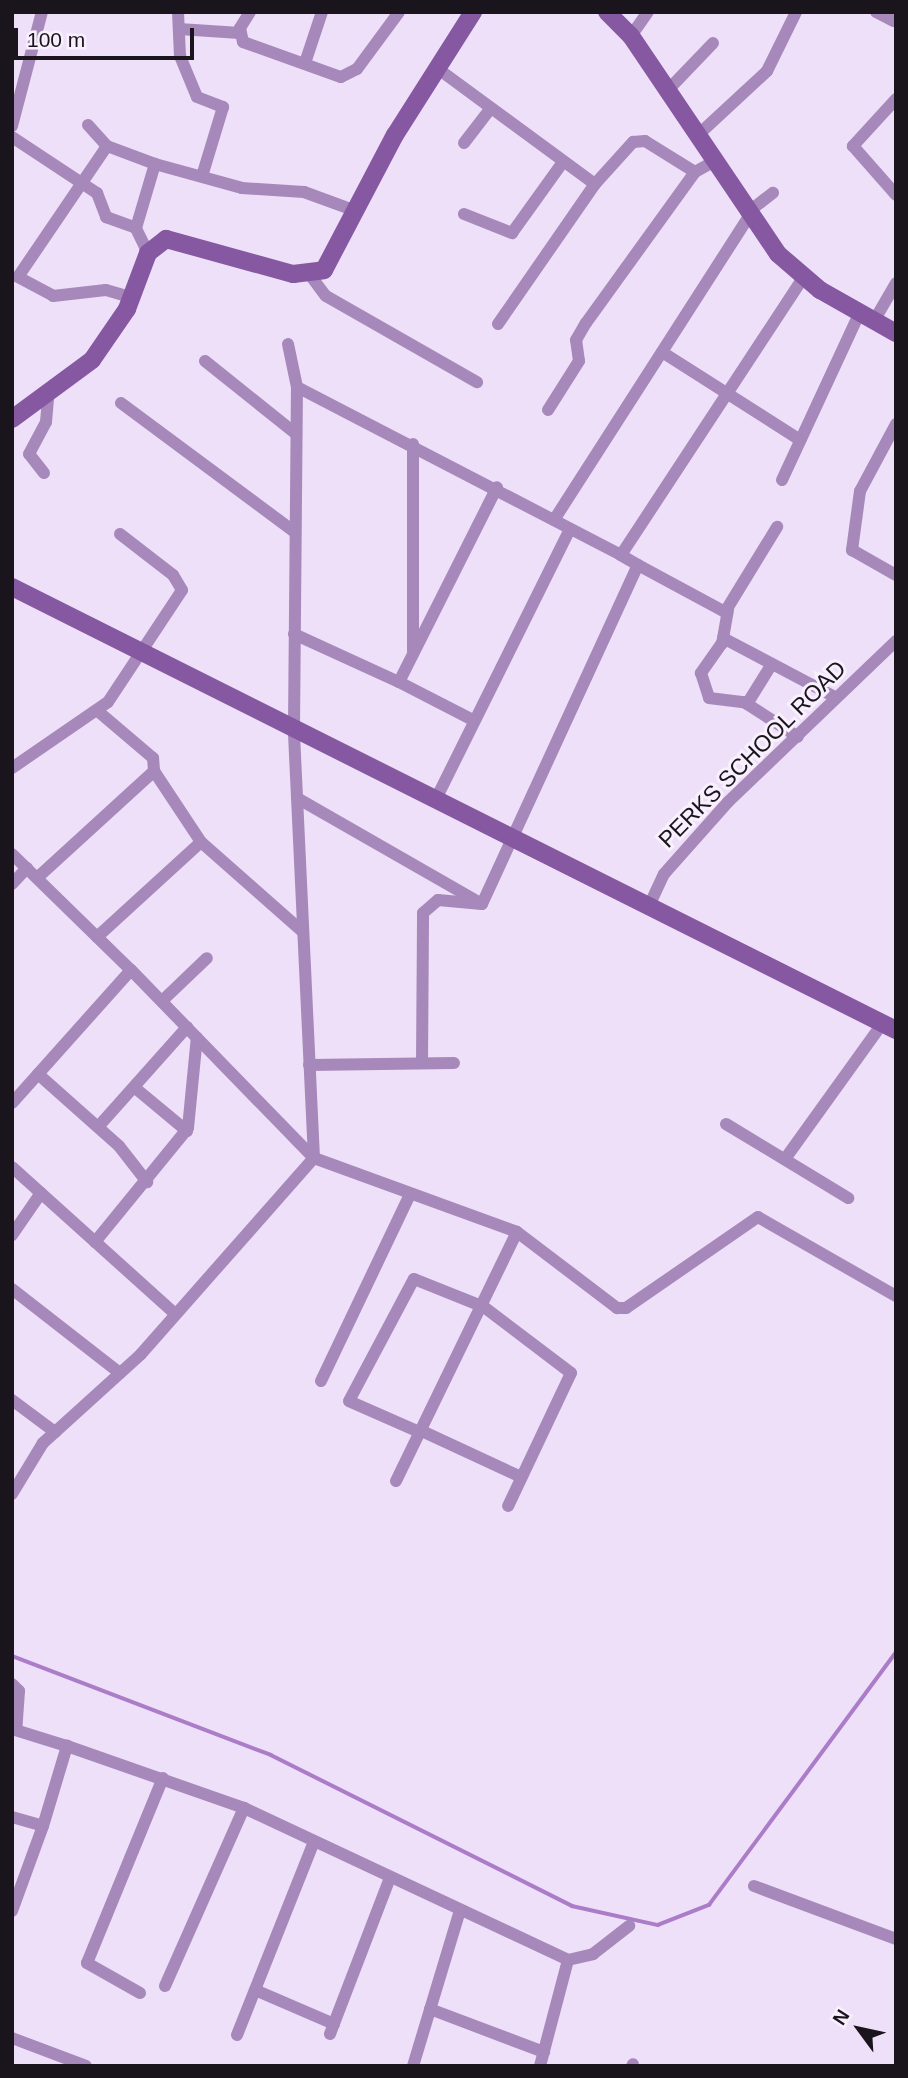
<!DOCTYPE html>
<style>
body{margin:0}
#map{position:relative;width:908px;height:2078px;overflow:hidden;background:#eee0f8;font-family:Helvetica,sans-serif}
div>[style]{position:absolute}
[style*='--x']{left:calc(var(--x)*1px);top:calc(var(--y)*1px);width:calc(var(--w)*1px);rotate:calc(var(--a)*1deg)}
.stream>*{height:3.5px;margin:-1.75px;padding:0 1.75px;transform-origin:1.75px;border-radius:1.75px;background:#ab7cc8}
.street>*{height:12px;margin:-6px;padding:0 6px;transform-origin:6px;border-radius:6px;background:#a788ba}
.secondary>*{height:18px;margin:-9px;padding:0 9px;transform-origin:9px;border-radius:9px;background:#8758a2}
span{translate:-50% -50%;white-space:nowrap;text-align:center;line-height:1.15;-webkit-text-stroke:6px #f9f0fe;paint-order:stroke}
.street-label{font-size:23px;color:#1a151d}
.frame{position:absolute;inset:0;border:14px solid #1a151d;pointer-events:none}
.north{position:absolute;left:824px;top:1994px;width:70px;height:70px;-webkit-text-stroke:5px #f9f0fe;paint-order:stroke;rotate:303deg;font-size:19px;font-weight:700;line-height:28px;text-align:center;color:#1a151d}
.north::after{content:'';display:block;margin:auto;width:24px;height:32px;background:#1a151d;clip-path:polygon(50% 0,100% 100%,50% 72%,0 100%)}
.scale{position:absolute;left:14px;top:28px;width:180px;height:32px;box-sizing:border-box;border:4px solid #1a151d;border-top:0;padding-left:9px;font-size:21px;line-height:24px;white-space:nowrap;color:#1a151d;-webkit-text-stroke:5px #f9f0fe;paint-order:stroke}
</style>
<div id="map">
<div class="stream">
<i style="--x:12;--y:1656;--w:277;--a:20.9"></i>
<i style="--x:271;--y:1755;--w:337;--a:26.6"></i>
<i style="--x:572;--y:1906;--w:88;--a:12.5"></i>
<i style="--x:658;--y:1925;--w:55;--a:-21.4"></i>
<i style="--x:709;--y:1905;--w:315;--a:-53.5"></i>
</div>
<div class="street">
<i style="--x:178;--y:12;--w:44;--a:87.4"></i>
<i style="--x:180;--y:56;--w:44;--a:67.5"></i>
<i style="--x:197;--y:97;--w:28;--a:21"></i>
<i style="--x:223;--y:107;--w:72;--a:106.9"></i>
<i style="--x:250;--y:12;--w:19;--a:122"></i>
<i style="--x:240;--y:28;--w:14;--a:78"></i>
<i style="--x:243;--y:42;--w:104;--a:19.7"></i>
<i style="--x:341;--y:77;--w:18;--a:-27"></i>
<i style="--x:357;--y:69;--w:71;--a:-53.6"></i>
<i style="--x:876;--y:12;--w:20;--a:27"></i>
<i style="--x:179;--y:29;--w:61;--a:3.8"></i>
<i style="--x:631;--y:36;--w:29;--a:-55"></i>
<i style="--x:305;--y:63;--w:54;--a:-71.6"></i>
<i style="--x:441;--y:71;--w:191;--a:36.3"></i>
<i style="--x:595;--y:184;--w:57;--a:-47.9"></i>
<i style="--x:633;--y:142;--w:12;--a:-5"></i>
<i style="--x:645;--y:141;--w:59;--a:31.8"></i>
<i style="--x:695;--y:172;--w:21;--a:-29"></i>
<i style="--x:668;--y:90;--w:65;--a:-46.2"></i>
<i style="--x:896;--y:99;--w:64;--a:132.5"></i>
<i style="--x:853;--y:146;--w:65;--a:48.7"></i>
<i style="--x:88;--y:125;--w:28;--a:48"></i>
<i style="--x:107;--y:146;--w:51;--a:20.6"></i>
<i style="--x:12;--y:126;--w:118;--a:-75.3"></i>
<i style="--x:698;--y:135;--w:94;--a:-42.8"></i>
<i style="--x:767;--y:71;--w:66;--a:-63.8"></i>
<i style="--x:12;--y:137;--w:102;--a:33.4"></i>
<i style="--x:97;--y:193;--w:26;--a:69"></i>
<i style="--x:106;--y:217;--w:32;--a:20"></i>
<i style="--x:464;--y:143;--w:44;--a:-52.4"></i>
<i style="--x:107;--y:146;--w:158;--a:124.2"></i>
<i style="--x:18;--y:277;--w:40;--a:28"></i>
<i style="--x:53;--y:296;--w:53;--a:-6.5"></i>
<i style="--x:106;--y:290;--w:26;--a:16"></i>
<i style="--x:747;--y:213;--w:33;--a:-38"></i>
<i style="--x:464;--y:214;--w:52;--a:21.6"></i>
<i style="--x:512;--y:233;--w:87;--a:-54.3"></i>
<i style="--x:148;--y:253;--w:28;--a:-116"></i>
<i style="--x:136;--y:228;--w:67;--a:-73.5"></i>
<i style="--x:155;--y:164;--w:90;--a:15.4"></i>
<i style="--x:242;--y:188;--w:62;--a:3.7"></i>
<i style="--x:304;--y:192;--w:55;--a:20.1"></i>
<i style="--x:310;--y:275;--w:26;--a:53"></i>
<i style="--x:326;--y:296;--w:174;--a:29.7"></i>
<i style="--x:874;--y:321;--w:44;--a:-59.9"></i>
<i style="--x:498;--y:324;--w:170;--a:-55.3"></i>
<i style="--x:288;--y:344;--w:44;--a:78.2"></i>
<i style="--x:662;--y:352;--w:164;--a:32.5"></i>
<i style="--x:205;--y:361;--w:117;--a:38.7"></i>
<i style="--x:121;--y:403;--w:217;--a:36.6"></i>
<i style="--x:548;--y:410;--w:58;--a:-57.7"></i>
<i style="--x:579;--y:361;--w:21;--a:-98"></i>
<i style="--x:576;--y:340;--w:20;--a:-60"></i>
<i style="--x:586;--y:323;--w:186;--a:-54.2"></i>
<i style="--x:896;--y:424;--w:76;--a:118.2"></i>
<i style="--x:860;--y:491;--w:60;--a:97.7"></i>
<i style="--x:852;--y:550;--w:51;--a:29.6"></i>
<i style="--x:44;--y:473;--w:24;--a:-128"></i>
<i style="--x:29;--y:454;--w:36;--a:-62"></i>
<i style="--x:46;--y:422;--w:24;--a:-85"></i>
<i style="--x:782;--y:480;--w:183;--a:-65.1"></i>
<i style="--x:554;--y:520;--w:361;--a:-57.3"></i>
<i style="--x:638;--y:565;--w:99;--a:28.4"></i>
<i style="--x:725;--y:612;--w:100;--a:-58.5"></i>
<i style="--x:728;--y:610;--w:34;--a:100"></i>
<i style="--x:722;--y:643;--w:37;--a:125"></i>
<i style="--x:701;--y:673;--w:26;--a:72"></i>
<i style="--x:709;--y:698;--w:35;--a:7"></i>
<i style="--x:744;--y:702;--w:64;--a:32.9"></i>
<i style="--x:294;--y:634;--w:115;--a:24.6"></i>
<i style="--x:399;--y:682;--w:218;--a:-63.3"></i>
<i style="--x:723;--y:638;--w:127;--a:27.8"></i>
<i style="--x:413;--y:651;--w:207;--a:-90"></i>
<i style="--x:399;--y:682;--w:85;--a:27.2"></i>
<i style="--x:747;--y:704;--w:44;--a:-58.1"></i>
<i style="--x:12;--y:768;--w:116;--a:-34.5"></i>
<i style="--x:108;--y:702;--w:134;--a:-56.5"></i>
<i style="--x:182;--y:590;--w:17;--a:-121"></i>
<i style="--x:173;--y:575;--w:67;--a:-142.3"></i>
<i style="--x:297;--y:798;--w:213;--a:29.8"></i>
<i style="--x:436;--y:799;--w:301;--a:-63.6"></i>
<i style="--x:201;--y:842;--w:136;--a:41.4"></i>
<i style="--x:12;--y:854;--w:166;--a:44.3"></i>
<i style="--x:131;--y:970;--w:178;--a:131.8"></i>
<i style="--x:37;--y:878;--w:159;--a:-42.4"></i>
<i style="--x:154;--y:771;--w:13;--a:-94"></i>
<i style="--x:153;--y:758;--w:71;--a:-139.6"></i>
<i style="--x:12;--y:884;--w:22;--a:-47"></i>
<i style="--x:649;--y:906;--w:35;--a:-65"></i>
<i style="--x:664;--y:874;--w:96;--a:-48.4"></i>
<i style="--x:728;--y:802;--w:233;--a:-43.8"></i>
<i style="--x:97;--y:937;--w:141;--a:-42.4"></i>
<i style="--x:201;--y:842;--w:85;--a:-123.5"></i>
<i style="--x:131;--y:970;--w:262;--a:45.8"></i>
<i style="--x:314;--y:1158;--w:216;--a:20"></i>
<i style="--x:517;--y:1232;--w:126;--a:37.2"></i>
<i style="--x:617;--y:1308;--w:9;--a:0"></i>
<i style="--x:626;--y:1308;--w:160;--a:-34.6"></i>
<i style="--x:758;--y:1217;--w:159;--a:29.8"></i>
<i style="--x:162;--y:1001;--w:62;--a:-43.7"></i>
<i style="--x:422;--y:1063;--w:150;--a:-89.6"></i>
<i style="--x:423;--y:913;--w:20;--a:-41"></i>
<i style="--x:438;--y:900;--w:44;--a:5.2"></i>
<i style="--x:482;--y:904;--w:373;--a:-65.3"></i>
<i style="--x:638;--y:565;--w:20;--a:-150"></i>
<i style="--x:621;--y:555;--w:331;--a:-56.7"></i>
<i style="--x:309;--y:1065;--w:145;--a:-0.8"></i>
<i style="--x:38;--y:1074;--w:108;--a:41.6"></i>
<i style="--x:119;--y:1146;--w:46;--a:52.1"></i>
<i style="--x:134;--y:1087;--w:69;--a:39.7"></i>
<i style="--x:726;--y:1124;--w:143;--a:31.2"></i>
<i style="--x:98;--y:1127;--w:134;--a:-48.3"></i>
<i style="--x:785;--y:1159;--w:166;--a:-54.3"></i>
<i style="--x:12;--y:1167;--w:218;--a:42"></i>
<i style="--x:12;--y:1235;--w:51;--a:-55.4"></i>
<i style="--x:95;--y:1242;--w:147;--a:-50.8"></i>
<i style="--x:188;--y:1128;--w:91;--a:-84.4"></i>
<i style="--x:12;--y:1289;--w:137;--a:37.9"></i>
<i style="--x:321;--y:1381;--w:207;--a:-64.5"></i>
<i style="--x:12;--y:1400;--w:54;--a:36.7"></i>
<i style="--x:417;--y:1431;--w:74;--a:-156.2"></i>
<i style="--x:349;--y:1401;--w:138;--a:-62"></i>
<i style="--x:414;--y:1279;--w:75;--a:21.8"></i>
<i style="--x:484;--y:1307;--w:109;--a:37.2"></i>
<i style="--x:571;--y:1373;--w:147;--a:115.3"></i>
<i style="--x:424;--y:1432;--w:107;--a:24.9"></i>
<i style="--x:396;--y:1481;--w:277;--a:-64.1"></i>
<i style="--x:12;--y:1494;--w:60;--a:-58.7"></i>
<i style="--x:43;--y:1443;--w:132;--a:-42.2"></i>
<i style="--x:141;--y:1354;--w:261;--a:-48.6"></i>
<i style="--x:314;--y:1158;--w:431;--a:-92.7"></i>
<i style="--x:294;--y:727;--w:340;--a:-89.5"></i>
<i style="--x:297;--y:387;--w:365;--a:27.4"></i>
<i style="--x:12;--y:1684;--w:10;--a:45"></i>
<i style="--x:19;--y:1691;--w:39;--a:94"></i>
<i style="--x:12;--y:1729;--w:58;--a:17.2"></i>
<i style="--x:12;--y:1817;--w:32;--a:16"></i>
<i style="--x:43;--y:1826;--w:84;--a:-73.3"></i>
<i style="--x:67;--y:1746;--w:188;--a:19.3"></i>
<i style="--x:244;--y:1808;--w:358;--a:25.1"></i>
<i style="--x:568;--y:1960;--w:110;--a:104.8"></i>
<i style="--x:754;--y:1886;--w:152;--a:20.5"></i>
<i style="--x:12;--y:1911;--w:90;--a:-70"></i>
<i style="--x:568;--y:1960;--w:26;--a:-13"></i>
<i style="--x:593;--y:1954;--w:46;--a:-37.9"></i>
<i style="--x:165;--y:1986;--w:195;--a:-66.1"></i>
<i style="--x:255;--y:1990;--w:86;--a:23.3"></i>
<i style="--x:140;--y:1993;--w:61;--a:-150.5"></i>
<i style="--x:87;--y:1963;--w:200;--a:-67.7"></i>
<i style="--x:430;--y:2009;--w:122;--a:20.7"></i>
<i style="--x:330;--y:2034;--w:167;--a:-69"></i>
<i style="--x:237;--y:2035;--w:206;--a:-68.3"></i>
<i style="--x:12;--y:2038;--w:79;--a:20.7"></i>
<i style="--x:413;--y:2066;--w:163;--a:-73.2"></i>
<i style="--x:632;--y:2066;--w:2;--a:-63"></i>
</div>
<div class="secondary">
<i style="--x:607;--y:12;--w:34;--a:45"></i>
<i style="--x:631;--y:36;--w:263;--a:56"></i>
<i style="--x:778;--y:254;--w:55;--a:40.6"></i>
<i style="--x:820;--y:290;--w:87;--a:29.5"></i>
<i style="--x:12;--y:419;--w:99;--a:-36.4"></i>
<i style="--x:92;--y:360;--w:62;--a:-55.5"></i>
<i style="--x:127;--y:309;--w:60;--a:-69.4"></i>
<i style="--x:148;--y:253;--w:23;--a:-38"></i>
<i style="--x:166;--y:239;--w:132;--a:15.4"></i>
<i style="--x:293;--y:274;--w:31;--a:-7"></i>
<i style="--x:324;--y:270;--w:153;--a:-62.3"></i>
<i style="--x:395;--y:135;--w:146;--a:-57.6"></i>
<i style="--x:12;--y:587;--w:989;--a:26.62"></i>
</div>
<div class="street-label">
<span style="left:752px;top:754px;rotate:-45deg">PERKS SCHOOL ROAD</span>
</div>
<div class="frame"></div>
<div class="north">N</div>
<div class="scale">100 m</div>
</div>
